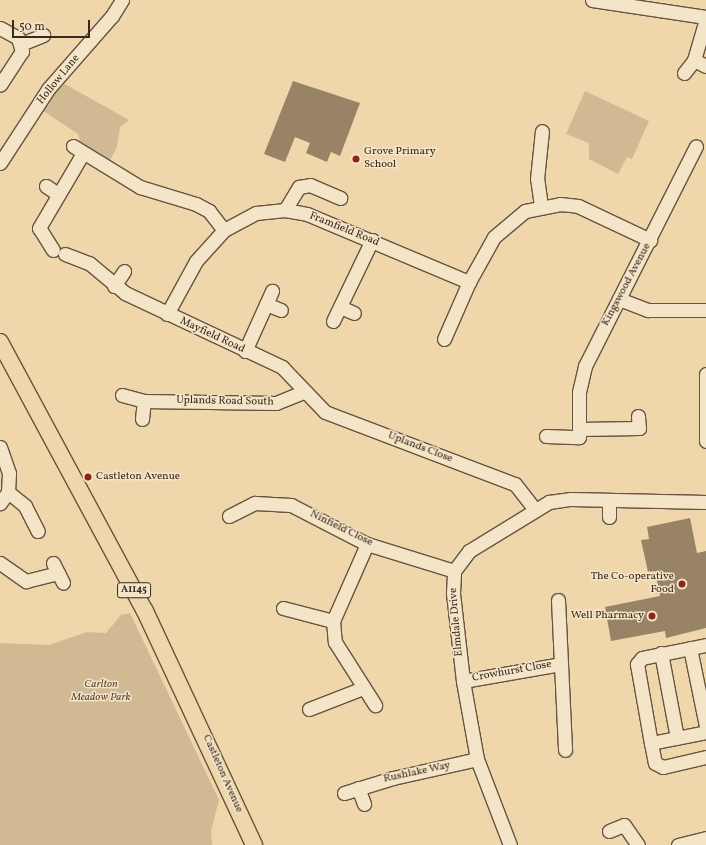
<!DOCTYPE html>
<style>
body{margin:0}
#map{position:relative;width:706px;height:845px;overflow:hidden;background:#efd7ab;font-family:Vollkorn,serif}
div>[style]{position:absolute}
[style*='--x']{left:calc(var(--x)*1px);top:calc(var(--y)*1px);width:calc(var(--w)*1px);rotate:calc(var(--a)*1deg)}
.green>*{inset:0;background:#d0b993}
.building>*{inset:0;background:#988366}
.roads{filter:drop-shadow(1px 0 #665440) drop-shadow(-1px 0 #665440) drop-shadow(0 1px #665440) drop-shadow(0 -1px #665440)}
.minor>*{height:13px;margin:-6.5px;padding:0 6.5px;transform-origin:6.5px;border-radius:6.5px;background:#f5e5c8}
.major>*{height:16px;margin:-8px;padding:0 8px;transform-origin:8px;border-radius:8px;background:#efd7ab}
.dots>*{width:11px;height:11px;translate:-50% -50%;box-sizing:border-box;border:2px solid #f5e5c8;border-radius:50%}
span{translate:-50% -50%;white-space:nowrap;text-align:center;line-height:1.15;-webkit-text-stroke:3px #f5e5c8;paint-order:stroke}
.shield-label span{padding:1px 3px;background:#f5e5c8;border:1px solid;border-radius:3px;-webkit-text-stroke-width:0}
.shield-label{font-size:10px;color:#39291c;font-weight:700}
.street-label{font-size:11px;color:#39291c}
.poi-label{font-size:11px;color:#39291c}
.left{translate:0 -50%;text-align:left}
.right{translate:-100% -50%;text-align:right}
.park-label{font-size:11px;color:#574634;font-style:italic}
.scale{position:absolute;left:12px;top:20px;width:78px;height:18px;box-sizing:border-box;border:2px solid #39291c;border-top:0;padding-left:5px;font-size:12px;line-height:14px;white-space:nowrap;color:#39291c;-webkit-text-stroke:3px #f5e5c8;paint-order:stroke}
</style>
<div id="map">
<div class="green">
<i style="clip-path:polygon(61px 82px,129px 120px,120px 127px,117px 147px,110px 160px,81px 144px,78px 134px,42px 110px)"></i>
<i style="clip-path:polygon(585px 91px,649px 121px,632px 159px,627px 157px,618px 174px,589px 159px,589px 143px,566px 134px)"></i>
<i style="clip-path:polygon(130px 613px,219px 800px,211px 831px,212px 845px,0 845px,0 643px,49px 645px,87px 632px,106px 633px,121px 615px)"></i>
</div>
<div class="building">
<i style="clip-path:polygon(293px 81px,360px 103px,340px 156px,331px 152px,327px 162px,306px 153px,310px 143px,295px 137px,285px 162px,264px 154px)"></i>
<i style="clip-path:polygon(690px 518px,697px 553px,706px 551px,706px 628px,666px 638px,665px 631px,611px 641px,605px 607px,660px 596px,655px 571px,648px 572px,641px 540px,649px 539px,647px 527px)"></i>
</div>
<div class="roads">
<div class="minor">
<i style="--x:592;--y:0;--w:115;--a:8.5"></i>
<i style="--x:0;--y:28;--w:21;--a:29"></i>
<i style="--x:18;--y:38;--w:14;--a:73"></i>
<i style="--x:22;--y:51;--w:40;--a:122.9"></i>
<i style="--x:21;--y:44;--w:24;--a:-22"></i>
<i style="--x:694;--y:60;--w:13;--a:27"></i>
<i style="--x:684;--y:73;--w:16;--a:-52"></i>
<i style="--x:694;--y:60;--w:43;--a:-73.7"></i>
<i style="--x:73;--y:146;--w:79;--a:31.5"></i>
<i style="--x:140;--y:187;--w:59;--a:16.9"></i>
<i style="--x:196;--y:204;--w:15;--a:28"></i>
<i style="--x:209;--y:211;--w:24;--a:52"></i>
<i style="--x:0;--y:163;--w:88;--a:-57"></i>
<i style="--x:48;--y:89;--w:97;--a:-48.8"></i>
<i style="--x:112;--y:16;--w:19;--a:-58"></i>
<i style="--x:46;--y:186;--w:14;--a:34"></i>
<i style="--x:541;--y:206;--w:27;--a:-98"></i>
<i style="--x:537;--y:179;--w:48;--a:-84.1"></i>
<i style="--x:285;--y:210;--w:27;--a:-59"></i>
<i style="--x:299;--y:187;--w:11;--a:-10"></i>
<i style="--x:310;--y:185;--w:33;--a:23"></i>
<i style="--x:53;--y:250;--w:26;--a:-122"></i>
<i style="--x:39;--y:228;--w:87;--a:-59.6"></i>
<i style="--x:65;--y:254;--w:26;--a:21"></i>
<i style="--x:89;--y:263;--w:47;--a:39.8"></i>
<i style="--x:125;--y:293;--w:174;--a:25.2"></i>
<i style="--x:282;--y:367;--w:62;--a:46.3"></i>
<i style="--x:325;--y:412;--w:203;--a:20.8"></i>
<i style="--x:515;--y:484;--w:31;--a:52"></i>
<i style="--x:114;--y:286;--w:18;--a:-56"></i>
<i style="--x:619;--y:299;--w:31;--a:21"></i>
<i style="--x:648;--y:310;--w:58;--a:0"></i>
<i style="--x:266;--y:304;--w:16;--a:22"></i>
<i style="--x:340;--y:307;--w:15;--a:23"></i>
<i style="--x:167;--y:314;--w:60;--a:-61.3"></i>
<i style="--x:196;--y:261;--w:42;--a:-47.9"></i>
<i style="--x:224;--y:230;--w:36;--a:-28"></i>
<i style="--x:256;--y:213;--w:29;--a:-6"></i>
<i style="--x:285;--y:210;--w:22;--a:10"></i>
<i style="--x:307;--y:214;--w:176;--a:22.8"></i>
<i style="--x:333;--y:321;--w:90;--a:-64.3"></i>
<i style="--x:444;--y:339;--w:62;--a:-66.3"></i>
<i style="--x:469;--y:282;--w:51;--a:-60.9"></i>
<i style="--x:494;--y:237;--w:40;--a:-40"></i>
<i style="--x:525;--y:211;--w:36;--a:-11"></i>
<i style="--x:560;--y:204;--w:18;--a:6"></i>
<i style="--x:578;--y:206;--w:80;--a:25.3"></i>
<i style="--x:245;--y:351;--w:66;--a:-65.8"></i>
<i style="--x:706;--y:374;--w:67;--a:90"></i>
<i style="--x:122;--y:395;--w:23;--a:15"></i>
<i style="--x:144;--y:401;--w:132;--a:0.9"></i>
<i style="--x:276;--y:403;--w:29;--a:-22"></i>
<i style="--x:142;--y:419;--w:18;--a:-84"></i>
<i style="--x:579;--y:429;--w:60;--a:-1"></i>
<i style="--x:639;--y:428;--w:12;--a:-95"></i>
<i style="--x:546;--y:436;--w:33;--a:2"></i>
<i style="--x:579;--y:437;--w:45;--a:-90"></i>
<i style="--x:579;--y:392;--w:27;--a:-77"></i>
<i style="--x:585;--y:366;--w:246;--a:-63.2"></i>
<i style="--x:0;--y:447;--w:28;--a:71"></i>
<i style="--x:9;--y:473;--w:19;--a:93"></i>
<i style="--x:8;--y:492;--w:14;--a:126"></i>
<i style="--x:8;--y:492;--w:22;--a:39"></i>
<i style="--x:25;--y:506;--w:28;--a:63"></i>
<i style="--x:229;--y:516;--w:29;--a:-27"></i>
<i style="--x:255;--y:503;--w:36;--a:3"></i>
<i style="--x:291;--y:505;--w:85;--a:27.2"></i>
<i style="--x:367;--y:544;--w:91;--a:17.2"></i>
<i style="--x:609;--y:517;--w:17;--a:-90"></i>
<i style="--x:367;--y:544;--w:84;--a:113.8"></i>
<i style="--x:333;--y:621;--w:21;--a:85"></i>
<i style="--x:335;--y:642;--w:75;--a:57.6"></i>
<i style="--x:0;--y:563;--w:32;--a:35"></i>
<i style="--x:26;--y:581;--w:33;--a:-14"></i>
<i style="--x:53;--y:563;--w:22;--a:63"></i>
<i style="--x:558;--y:600;--w:150;--a:87.3"></i>
<i style="--x:283;--y:608;--w:52;--a:14.6"></i>
<i style="--x:706;--y:645;--w:65;--a:168.5"></i>
<i style="--x:642;--y:658;--w:8;--a:130"></i>
<i style="--x:637;--y:664;--w:80;--a:80"></i>
<i style="--x:651;--y:743;--w:56;--a:-11.3"></i>
<i style="--x:690;--y:648;--w:80;--a:78.4"></i>
<i style="--x:661;--y:653;--w:86;--a:79.3"></i>
<i style="--x:463;--y:681;--w:99;--a:-9.8"></i>
<i style="--x:309;--y:709;--w:58;--a:-21.3"></i>
<i style="--x:651;--y:743;--w:20;--a:79"></i>
<i style="--x:655;--y:763;--w:9;--a:27"></i>
<i style="--x:663;--y:767;--w:44;--a:-13.1"></i>
<i style="--x:358;--y:788;--w:17;--a:69"></i>
<i style="--x:344;--y:793;--w:51;--a:-17"></i>
<i style="--x:393;--y:778;--w:86;--a:-12.7"></i>
<i style="--x:609;--y:831;--w:16;--a:-22"></i>
<i style="--x:624;--y:825;--w:24;--a:55"></i>
<i style="--x:510;--y:845;--w:92;--a:-111"></i>
<i style="--x:477;--y:759;--w:79;--a:-100.2"></i>
<i style="--x:463;--y:681;--w:89;--a:-96.5"></i>
<i style="--x:453;--y:593;--w:22;--a:-87"></i>
<i style="--x:454;--y:571;--w:25;--a:-53"></i>
<i style="--x:469;--y:551;--w:94;--a:-31.5"></i>
<i style="--x:549;--y:502;--w:22;--a:-8"></i>
<i style="--x:571;--y:499;--w:135;--a:1.3"></i>
<i style="--x:678;--y:845;--w:29;--a:-14"></i>
</div>
<div class="major">
<i style="--x:0;--y:342;--w:306;--a:61.7"></i>
<i style="--x:145;--y:611;--w:258;--a:65"></i>
</div>
</div>
<div class="dots">
<i style="left:356px;top:159px;background:#8f2418"></i>
<i style="left:88px;top:477px;background:#8f2418"></i>
<i style="left:682px;top:584px;background:#8f2418"></i>
<i style="left:652px;top:616px;background:#8f2418"></i>
</div>
<div class="shield-label">
<span style="left:134px;top:590px">A1145</span>
</div>
<div class="street-label">
<span style="left:59px;top:80px;rotate:-51deg">Hollow Lane</span>
<span style="left:344px;top:230px;rotate:22deg">Framfield Road</span>
<span style="left:627px;top:285px;rotate:-62deg">Kingswood Avenue</span>
<span style="left:212px;top:336px;rotate:25deg">Mayfield Road</span>
<span style="left:225px;top:402px;rotate:1deg">Uplands Road South</span>
<span style="left:420px;top:448px;rotate:21deg">Uplands Close</span>
<span style="left:341px;top:529px;rotate:26deg">Ninfield Close</span>
<span style="left:457px;top:622px;rotate:-95deg">Elmdale Drive</span>
<span style="left:512px;top:672px;rotate:-10deg">Crowhurst Close</span>
<span style="left:417px;top:773px;rotate:-12deg">Rushlake Way</span>
<span style="left:222px;top:774px;rotate:66deg">Castleton Avenue</span>
</div>
<div class="poi-label">
<span class="left" style="left:364px;top:159px">Grove Primary<br>School</span>
<span class="left" style="left:96px;top:477px">Castleton Avenue</span>
<span class="right" style="left:674px;top:584px">The Co-operative<br>Food</span>
<span class="right" style="left:644px;top:616px">Well Pharmacy</span>
</div>
<div class="park-label">
<span style="left:101px;top:692px">Carlton<br>Meadow Park</span>
</div>
<div class="scale">50 m</div>
</div>
